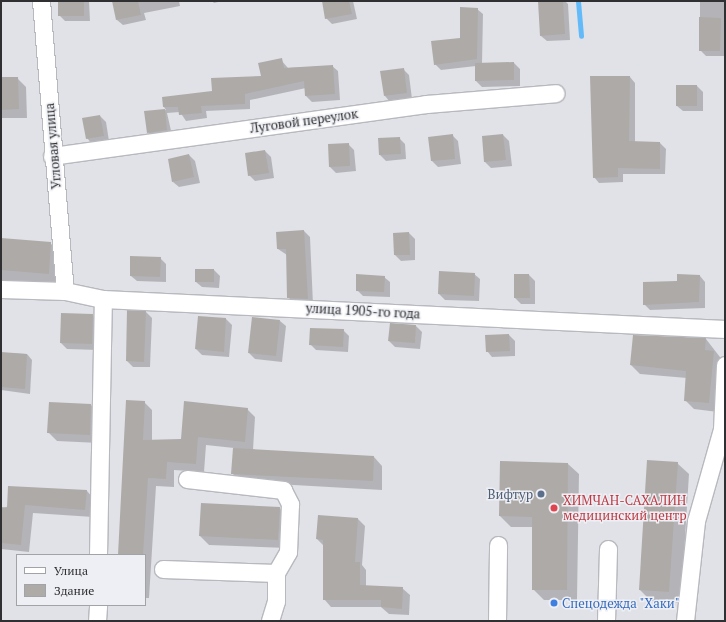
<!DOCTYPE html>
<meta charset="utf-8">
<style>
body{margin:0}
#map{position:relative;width:726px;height:622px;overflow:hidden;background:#e1e2e7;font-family:"PT Serif",serif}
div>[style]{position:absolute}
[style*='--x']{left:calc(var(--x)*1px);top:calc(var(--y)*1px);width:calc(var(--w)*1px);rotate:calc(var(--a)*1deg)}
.shadow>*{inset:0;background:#0003}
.stream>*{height:5px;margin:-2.5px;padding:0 2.5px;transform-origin:2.5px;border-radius:2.5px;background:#63baf9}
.building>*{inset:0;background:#aeaaa7}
.roads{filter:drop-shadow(1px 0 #b8b9be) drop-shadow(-1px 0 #b8b9be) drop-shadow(0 1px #b8b9be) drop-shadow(0 -1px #b8b9be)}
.minor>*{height:17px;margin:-8.5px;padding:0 8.5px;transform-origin:8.5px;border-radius:8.5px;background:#fff}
.dots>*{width:11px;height:11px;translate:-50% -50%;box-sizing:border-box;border:2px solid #eeeff4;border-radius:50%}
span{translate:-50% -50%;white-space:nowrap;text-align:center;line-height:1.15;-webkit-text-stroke:3px #eeeff4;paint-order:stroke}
.street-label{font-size:13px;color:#303032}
.service-label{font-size:13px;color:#4e5e75}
.right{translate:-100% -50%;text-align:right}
.health-label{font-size:13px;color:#be3a42}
.left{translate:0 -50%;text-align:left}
.shop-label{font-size:13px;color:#366cbe}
.frame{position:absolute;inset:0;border:2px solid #303032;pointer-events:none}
.legend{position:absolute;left:16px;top:554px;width:130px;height:52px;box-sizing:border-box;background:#eeeff4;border:1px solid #a2a3a6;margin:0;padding:5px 7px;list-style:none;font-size:12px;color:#303032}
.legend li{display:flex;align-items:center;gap:8px;height:20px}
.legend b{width:20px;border:1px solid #a2a3a6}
</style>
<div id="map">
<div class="shadow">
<i style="clip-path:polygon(59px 1px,89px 1px,90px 21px,65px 21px,59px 15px)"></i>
<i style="clip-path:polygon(113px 1px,179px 1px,180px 6px,144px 13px,146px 20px,123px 25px,117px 20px)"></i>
<i style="clip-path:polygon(212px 1px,222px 1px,214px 3px)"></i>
<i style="clip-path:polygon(323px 1px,353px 1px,357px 19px,332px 24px,326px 18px)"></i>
<i style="clip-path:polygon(539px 1px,565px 1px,568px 4px,570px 40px,547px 41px,541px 36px)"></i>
<i style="clip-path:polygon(700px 1px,725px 1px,725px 56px,706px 56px,700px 50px)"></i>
<i style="clip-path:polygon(477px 9px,483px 14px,482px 64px,514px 63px,520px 69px,520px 86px,482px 87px,476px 81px,476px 66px,441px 70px,435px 64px,461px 39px)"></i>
<i style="clip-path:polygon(281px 60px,288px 68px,332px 66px,338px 71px,340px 100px,312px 102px,306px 96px,306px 88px,250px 100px,250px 109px,206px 111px,207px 118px,186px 121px,180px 112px,167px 113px,172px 135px,153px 138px,148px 132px,145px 112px,166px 110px,164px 107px,262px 77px)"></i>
<i style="clip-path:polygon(403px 69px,409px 75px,412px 99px,390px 102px,385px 96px)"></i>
<i style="clip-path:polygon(630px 77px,635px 83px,635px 142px,660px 143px,666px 149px,665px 174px,623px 174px,623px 182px,599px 183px,594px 177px)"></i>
<i style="clip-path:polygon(1px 78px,17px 78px,26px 87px,27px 118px,1px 118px)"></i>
<i style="clip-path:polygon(697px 86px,703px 92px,703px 111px,683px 111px,677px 106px)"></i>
<i style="clip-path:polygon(100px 116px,106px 122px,109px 141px,92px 144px,87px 138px)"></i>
<i style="clip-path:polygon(452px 135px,458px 141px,461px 164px,438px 167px,432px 161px)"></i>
<i style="clip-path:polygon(503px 135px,509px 141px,512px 166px,491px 168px,485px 162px,483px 137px)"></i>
<i style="clip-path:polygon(399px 138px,405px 144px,406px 159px,386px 161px,380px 155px)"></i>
<i style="clip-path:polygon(348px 144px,354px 150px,356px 171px,336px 173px,330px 167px)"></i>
<i style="clip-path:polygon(265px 151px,271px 157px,274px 178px,255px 181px,249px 175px)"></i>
<i style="clip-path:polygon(189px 155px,195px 161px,200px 183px,179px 187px,173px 182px)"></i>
<i style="clip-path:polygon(304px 231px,310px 237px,313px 304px,294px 303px,288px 297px,287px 255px,278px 249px)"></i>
<i style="clip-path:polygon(394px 233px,409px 233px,415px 239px,415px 260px,401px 261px,395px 255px)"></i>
<i style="clip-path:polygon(1px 239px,50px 243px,62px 254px,60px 285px,1px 281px)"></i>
<i style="clip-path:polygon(160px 258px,166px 264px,166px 282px,137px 281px,131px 276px)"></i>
<i style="clip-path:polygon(214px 270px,220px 276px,219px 288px,202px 287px,196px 282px)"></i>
<i style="clip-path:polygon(474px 274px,480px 279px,479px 301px,445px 300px,439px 294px)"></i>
<i style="clip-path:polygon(529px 275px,535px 281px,535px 304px,521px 304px,515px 298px)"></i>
<i style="clip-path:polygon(700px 276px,705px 282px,705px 308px,650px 310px,644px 304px,678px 282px)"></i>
<i style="clip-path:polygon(384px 277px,390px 282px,390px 297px,363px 296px,357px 290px)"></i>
<i style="clip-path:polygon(146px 312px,152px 318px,150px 367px,133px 367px,127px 361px)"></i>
<i style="clip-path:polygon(92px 315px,98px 321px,98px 350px,67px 349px,61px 343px)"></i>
<i style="clip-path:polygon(199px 317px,226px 319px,232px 325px,229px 357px,202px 355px,196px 349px)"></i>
<i style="clip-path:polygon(280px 321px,286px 326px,282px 362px,255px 359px,249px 353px)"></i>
<i style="clip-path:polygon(416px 326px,422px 332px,420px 349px,395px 347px,389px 341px)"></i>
<i style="clip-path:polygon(343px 330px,349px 336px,348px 352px,316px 350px,310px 344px)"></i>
<i style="clip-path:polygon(509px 335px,515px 341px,515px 356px,492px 357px,487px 351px)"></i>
<i style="clip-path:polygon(706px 339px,723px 361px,718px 412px,694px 409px,685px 400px,687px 378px,640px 374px,631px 365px)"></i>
<i style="clip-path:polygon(1px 353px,27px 354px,32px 360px,30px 394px,1px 390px)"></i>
<i style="clip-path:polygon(144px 402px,152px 410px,152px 441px,182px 440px,247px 409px,255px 417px,253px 450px,374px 457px,382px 466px,382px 490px,241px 482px,232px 473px,234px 448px,206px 445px,204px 472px,174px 470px,174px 487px,156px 486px,149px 598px,145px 598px,145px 555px,119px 555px)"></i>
<i style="clip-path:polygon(91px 405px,99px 414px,99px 443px,57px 441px,48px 432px)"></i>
<i style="clip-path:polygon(501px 462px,568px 464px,579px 474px,577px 600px,544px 600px,533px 589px,533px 527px,511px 527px,500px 516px)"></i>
<i style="clip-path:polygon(677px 463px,689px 474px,681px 603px,651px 601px,640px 590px)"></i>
<i style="clip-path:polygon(87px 491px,94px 499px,93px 517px,33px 513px,29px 552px,1px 549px,1px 508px)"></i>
<i style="clip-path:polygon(279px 508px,288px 516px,287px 548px,209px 545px,200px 536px)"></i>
<i style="clip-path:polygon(358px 519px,365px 526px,362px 565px,366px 570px,366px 586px,402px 588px,410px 595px,409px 615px,389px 614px,381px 607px,331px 607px,324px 599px,324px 546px,317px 539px)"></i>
</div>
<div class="stream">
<i style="--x:578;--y:1;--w:35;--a:85"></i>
</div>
<div class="building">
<i style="clip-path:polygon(58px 1px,84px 1px,84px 16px,58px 16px)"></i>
<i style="clip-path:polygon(112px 1px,138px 1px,141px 15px,116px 20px)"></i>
<i style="clip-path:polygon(322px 1px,349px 1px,352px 14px,325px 19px)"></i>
<i style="clip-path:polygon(538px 1px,563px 1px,565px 34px,540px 36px)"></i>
<i style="clip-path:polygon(460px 7px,478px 8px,477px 59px,434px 65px,431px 41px,460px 38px)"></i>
<i style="clip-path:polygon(699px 17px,721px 18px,720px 51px,699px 51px)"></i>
<i style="clip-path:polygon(282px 58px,284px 68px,333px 65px,335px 94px,305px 96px,304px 81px,245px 94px,245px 104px,201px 106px,202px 113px,179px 115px,178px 107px,163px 107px,162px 97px,212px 91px,211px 78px,261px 76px,258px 63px)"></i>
<i style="clip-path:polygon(514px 62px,514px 80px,475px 81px,475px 63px)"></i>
<i style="clip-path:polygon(404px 68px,407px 93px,384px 96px,380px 71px)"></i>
<i style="clip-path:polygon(590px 76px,630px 76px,629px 141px,660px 142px,660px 169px,618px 168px,618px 177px,593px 178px)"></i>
<i style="clip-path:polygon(1px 77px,18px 77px,19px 109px,1px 110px)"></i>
<i style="clip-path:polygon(676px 85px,697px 85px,697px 106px,676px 106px)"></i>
<i style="clip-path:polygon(165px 109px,167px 130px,147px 133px,144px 111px)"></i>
<i style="clip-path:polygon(100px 115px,104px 136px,86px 139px,82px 118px)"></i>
<i style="clip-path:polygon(453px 134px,455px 159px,431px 161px,428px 137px)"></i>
<i style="clip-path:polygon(503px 134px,506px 160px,484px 162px,482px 136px)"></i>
<i style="clip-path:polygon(400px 137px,401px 154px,379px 155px,378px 138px)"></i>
<i style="clip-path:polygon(349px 143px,350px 166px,329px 167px,328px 144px)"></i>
<i style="clip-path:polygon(265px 150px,269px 173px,248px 176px,245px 153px)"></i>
<i style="clip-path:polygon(189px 154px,194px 177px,172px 182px,168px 159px)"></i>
<i style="clip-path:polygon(304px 230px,308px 299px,287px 298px,286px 249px,277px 249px,276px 232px)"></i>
<i style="clip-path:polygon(409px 232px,410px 255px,394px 255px,393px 233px)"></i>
<i style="clip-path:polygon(1px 238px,51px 242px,49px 274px,1px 270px)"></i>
<i style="clip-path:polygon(130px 256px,161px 257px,160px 277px,130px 276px)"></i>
<i style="clip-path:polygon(195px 269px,214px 269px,214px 282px,195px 282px)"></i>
<i style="clip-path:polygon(439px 271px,475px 273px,474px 296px,438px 294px)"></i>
<i style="clip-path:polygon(356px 274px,385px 276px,384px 292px,356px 291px)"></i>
<i style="clip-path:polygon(514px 274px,529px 274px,530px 298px,514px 298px)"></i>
<i style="clip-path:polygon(677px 274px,700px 275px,699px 302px,643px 305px,643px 282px,677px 281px)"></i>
<i style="clip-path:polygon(127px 310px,146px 311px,144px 362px,126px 361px)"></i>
<i style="clip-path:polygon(61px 313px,93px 314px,92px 344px,60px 343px)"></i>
<i style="clip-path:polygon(198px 316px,226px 318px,224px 352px,195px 349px)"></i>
<i style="clip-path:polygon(252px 317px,280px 320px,276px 356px,248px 353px)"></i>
<i style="clip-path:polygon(390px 323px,416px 325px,415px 343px,388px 341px)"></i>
<i style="clip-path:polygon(310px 328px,344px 329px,343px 347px,309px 345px)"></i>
<i style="clip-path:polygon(509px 334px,510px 351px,486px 352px,485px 335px)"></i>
<i style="clip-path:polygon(633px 335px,706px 338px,705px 350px,714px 351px,709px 403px,684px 401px,686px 371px,630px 365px)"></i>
<i style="clip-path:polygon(1px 352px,27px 354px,25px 389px,1px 387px)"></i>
<i style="clip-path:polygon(126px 400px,145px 401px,143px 440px,181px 439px,184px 401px,248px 408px,245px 442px,198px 437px,196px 464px,167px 462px,166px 479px,148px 478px,143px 555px,118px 555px)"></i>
<i style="clip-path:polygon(49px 402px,91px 404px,90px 435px,47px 433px)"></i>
<i style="clip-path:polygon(233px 448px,374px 456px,373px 481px,231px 474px)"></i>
<i style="clip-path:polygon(647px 460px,678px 462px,669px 592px,639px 590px)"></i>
<i style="clip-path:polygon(500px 461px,568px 463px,567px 590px,532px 590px,532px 517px,499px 516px)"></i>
<i style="clip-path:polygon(8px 486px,87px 490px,85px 510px,25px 505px,21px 545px,1px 543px,1px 507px,7px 508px)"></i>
<i style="clip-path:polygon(201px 503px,280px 507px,278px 540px,199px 536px)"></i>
<i style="clip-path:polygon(318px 515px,358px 518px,355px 562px,360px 562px,360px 585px,403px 587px,402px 609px,381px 607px,381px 600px,323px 600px,323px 540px,316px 539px)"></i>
</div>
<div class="roads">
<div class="minor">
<i style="--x:41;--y:1;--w:291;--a:85.3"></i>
<i style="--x:52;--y:156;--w:378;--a:-7.9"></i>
<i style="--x:426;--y:104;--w:130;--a:-4.8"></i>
<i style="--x:1;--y:289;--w:64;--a:1.8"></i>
<i style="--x:65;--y:291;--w:39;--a:12"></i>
<i style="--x:103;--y:299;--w:623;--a:2.76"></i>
<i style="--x:187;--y:479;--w:97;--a:6.5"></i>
<i style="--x:283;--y:490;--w:16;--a:63"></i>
<i style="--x:290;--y:504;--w:48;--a:92.4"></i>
<i style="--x:288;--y:552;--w:24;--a:120"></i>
<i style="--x:276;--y:573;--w:28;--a:90"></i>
<i style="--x:276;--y:601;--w:21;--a:107"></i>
<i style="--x:98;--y:555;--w:256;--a:-88.9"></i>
<i style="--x:163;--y:569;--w:113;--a:2"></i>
<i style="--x:97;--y:621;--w:16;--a:-86"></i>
<i style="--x:497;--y:621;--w:76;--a:-89.2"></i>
<i style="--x:606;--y:621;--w:72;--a:-88.4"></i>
<i style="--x:685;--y:621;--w:101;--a:-83.7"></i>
<i style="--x:696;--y:521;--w:96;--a:-74.2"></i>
<i style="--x:722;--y:429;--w:64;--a:-87.3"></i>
</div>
</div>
<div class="dots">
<i style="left:541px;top:494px;background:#5c6f8a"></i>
<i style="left:554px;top:508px;background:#e0444e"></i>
<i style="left:554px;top:603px;background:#3f7fe0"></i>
</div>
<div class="street-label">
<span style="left:304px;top:121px;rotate:-8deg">Луговой переулок</span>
<span style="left:53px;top:146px;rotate:-95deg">Угловая улица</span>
<span style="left:363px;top:311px;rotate:3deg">улица 1905-го года</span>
</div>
<div class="service-label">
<span class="right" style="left:533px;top:494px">Вифтур</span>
</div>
<div class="health-label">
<span class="left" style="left:563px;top:508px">ХИМЧАН-САХАЛИН<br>медицинский центр</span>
</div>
<div class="shop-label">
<span class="left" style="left:562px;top:603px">Спецодежда "Хаки"</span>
</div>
<div class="frame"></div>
<ul class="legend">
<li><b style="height:5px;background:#fff"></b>Улица</li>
<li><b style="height:11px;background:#aeaaa7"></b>Здание</li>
</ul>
</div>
